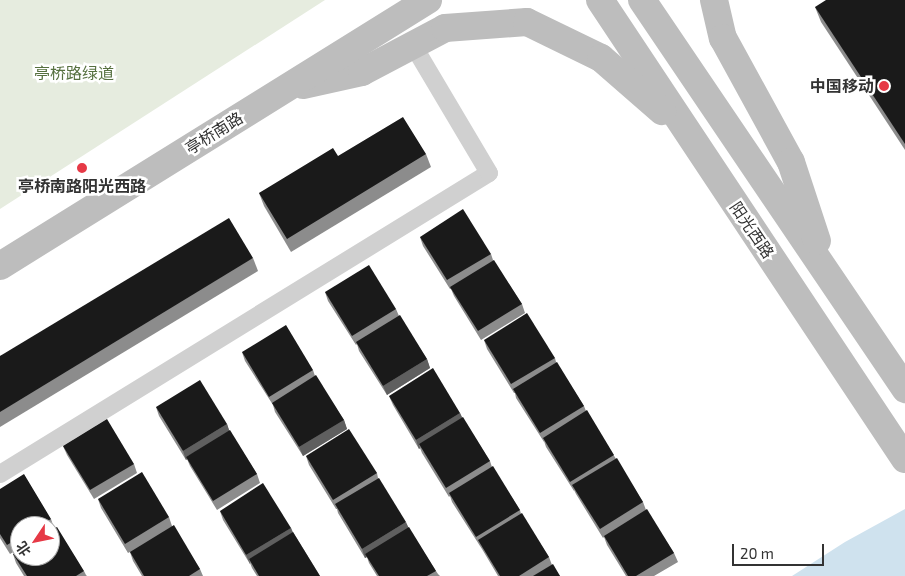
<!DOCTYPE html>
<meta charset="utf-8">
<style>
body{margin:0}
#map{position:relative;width:905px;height:576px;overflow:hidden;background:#fff;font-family:"Exo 2","Noto Sans SC",sans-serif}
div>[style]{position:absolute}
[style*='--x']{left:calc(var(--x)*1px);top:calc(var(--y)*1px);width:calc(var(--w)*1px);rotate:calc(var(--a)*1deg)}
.green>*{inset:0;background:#e6ecdf}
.water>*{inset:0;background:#cfe2ee}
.lane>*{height:18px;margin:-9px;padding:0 9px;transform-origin:9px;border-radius:9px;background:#d0d0d0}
.secondary>*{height:28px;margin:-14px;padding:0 14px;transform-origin:14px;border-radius:14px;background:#bdbdbd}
.wall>*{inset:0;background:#8c8c8c}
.shaded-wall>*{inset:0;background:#5f5f5f}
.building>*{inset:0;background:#1a1a1a}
.dots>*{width:14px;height:14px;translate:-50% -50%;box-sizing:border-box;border:2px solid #fff;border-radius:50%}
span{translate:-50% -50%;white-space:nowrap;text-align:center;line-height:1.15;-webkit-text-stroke:5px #fff;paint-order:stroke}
.park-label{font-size:16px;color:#56703f}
.poi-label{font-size:16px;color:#333;font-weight:700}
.right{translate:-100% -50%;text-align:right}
.street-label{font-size:16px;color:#333}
.north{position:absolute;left:10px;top:516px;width:50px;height:50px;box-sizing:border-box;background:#fff;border:1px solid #adadad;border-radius:50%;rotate:236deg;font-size:14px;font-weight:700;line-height:20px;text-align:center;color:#333}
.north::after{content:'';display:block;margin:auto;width:18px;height:22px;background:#e63946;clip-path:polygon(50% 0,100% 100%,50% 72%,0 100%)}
.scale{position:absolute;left:732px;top:544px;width:92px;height:22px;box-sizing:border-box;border:2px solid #333;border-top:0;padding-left:6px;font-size:15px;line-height:18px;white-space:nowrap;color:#333;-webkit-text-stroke:4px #fff;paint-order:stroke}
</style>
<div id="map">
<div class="green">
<i style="clip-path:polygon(0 0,325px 0,0 209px)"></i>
</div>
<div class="water">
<i style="clip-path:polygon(905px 509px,905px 576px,792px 576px,845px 542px)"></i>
</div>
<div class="lane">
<i style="--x:0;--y:474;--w:574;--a:-31.61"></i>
<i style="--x:489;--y:173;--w:149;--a:-120.7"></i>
</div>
<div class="secondary">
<i style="--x:600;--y:0;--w:551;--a:56.4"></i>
<i style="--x:642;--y:0;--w:470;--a:55.9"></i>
<i style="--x:714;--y:0;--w:39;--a:77"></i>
<i style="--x:723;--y:38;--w:141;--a:61.3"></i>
<i style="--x:791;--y:162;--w:83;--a:71.8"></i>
<i style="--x:303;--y:85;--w:60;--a:-12.4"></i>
<i style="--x:362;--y:72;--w:94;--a:-27.9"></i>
<i style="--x:445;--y:28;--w:82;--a:-4.2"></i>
<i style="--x:527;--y:22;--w:82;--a:25.9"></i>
<i style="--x:601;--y:58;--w:81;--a:41"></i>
<i style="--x:0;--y:266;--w:504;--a:-31.86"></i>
</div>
<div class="wall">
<i style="clip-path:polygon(905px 0,905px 150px,821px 22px,815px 7px)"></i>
<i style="clip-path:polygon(426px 154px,431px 167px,291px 252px,264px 206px,259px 193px,338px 156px)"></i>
<i style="clip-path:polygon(420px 237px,491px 254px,493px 260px,522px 304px,525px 313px,481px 340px,454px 296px,451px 289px,450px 289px,423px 246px)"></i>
<i style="clip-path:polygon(253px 258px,258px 271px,0 427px,0 356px)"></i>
<i style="clip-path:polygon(325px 292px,396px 309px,399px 316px,427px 359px,430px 368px,387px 395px,359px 351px,357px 344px,356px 345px,328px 301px)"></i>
<i style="clip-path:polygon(484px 340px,555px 358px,556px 362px,584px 406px,586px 411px,643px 502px,646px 510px,674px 553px,678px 562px,654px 576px,626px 576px,607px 545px,604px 537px,603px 538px,576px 494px,574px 490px,574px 491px,546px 447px,544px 441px,544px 442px,516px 398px,515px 393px,514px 393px,487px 349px)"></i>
<i style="clip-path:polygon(242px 352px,313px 370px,315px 376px,344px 420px,347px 429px,303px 456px,275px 412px,273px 405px,245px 361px)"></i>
<i style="clip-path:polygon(389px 396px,460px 413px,462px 417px,490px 461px,492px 467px,520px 510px,521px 514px,549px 557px,552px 565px,560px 576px,498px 576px,482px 549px,480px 546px,452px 502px,450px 496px,449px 497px,422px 453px,420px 448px,419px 449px,393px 405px)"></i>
<i style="clip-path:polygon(156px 407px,227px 424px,229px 430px,257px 474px,260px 483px,217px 510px,190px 466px,187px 459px,186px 460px,159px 416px)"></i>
<i style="clip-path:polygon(63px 446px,134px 464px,137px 473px,94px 499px,67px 455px)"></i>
<i style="clip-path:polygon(306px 456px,377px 473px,378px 478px,408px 527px,436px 571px,438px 574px,440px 576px,377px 576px,369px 563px,367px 557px,365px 558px,338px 513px,337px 509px,336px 509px,309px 465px)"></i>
<i style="clip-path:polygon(0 489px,51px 519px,54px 528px,50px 530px,50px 526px,20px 526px,20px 548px,10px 554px,0 538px)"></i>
<i style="clip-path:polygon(98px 499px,169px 517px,172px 526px,200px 569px,203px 576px,206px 576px,142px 576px,133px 561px,130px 552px,128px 553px,101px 508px)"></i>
<i style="clip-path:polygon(220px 511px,291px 528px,293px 532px,320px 576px,257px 576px,252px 568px,250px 563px,250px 564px,223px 520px)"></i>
<i style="clip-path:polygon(13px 554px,84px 571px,86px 575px,87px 576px,24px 576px,16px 563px)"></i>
</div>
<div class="shaded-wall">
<i style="clip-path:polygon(427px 359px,430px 368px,387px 395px,383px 386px)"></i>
<i style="clip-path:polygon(460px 413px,464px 422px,419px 444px,420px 448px,419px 449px,416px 440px)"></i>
<i style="clip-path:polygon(344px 420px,347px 429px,303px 456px,299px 447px)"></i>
<i style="clip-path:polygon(227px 424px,230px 433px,186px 457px,187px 459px,186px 460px,183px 451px)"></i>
<i style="clip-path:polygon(406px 522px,410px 531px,365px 554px,367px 557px,365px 558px,362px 549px)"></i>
<i style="clip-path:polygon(291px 528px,294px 537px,249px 559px,250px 563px,250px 564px,246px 555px)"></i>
</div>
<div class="building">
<i style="clip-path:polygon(826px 0,905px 0,905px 144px,815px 7px)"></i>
<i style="clip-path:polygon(403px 117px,426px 154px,287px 239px,259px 193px,333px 148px,338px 156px)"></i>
<i style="clip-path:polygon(463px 209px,491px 254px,447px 280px,420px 237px)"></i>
<i style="clip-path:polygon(229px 218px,253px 258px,0 412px,0 356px)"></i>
<i style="clip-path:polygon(494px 260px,522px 304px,478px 331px,450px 287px)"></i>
<i style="clip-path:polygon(369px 265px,396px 309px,352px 336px,325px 292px)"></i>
<i style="clip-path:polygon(527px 313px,555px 358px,511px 384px,484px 340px)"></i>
<i style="clip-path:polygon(400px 315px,427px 359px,383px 386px,356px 342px)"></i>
<i style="clip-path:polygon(286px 325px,313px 370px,269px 397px,242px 352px)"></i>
<i style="clip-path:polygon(557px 362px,584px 406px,540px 433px,513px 389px)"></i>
<i style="clip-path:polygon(433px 368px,460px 413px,416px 440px,389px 396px)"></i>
<i style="clip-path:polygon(316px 375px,344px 420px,299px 447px,272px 403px)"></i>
<i style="clip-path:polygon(200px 380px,227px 424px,183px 451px,156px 407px)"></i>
<i style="clip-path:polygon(587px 410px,614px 455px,570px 482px,543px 438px)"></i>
<i style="clip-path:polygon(463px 417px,490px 461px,446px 488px,419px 444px)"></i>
<i style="clip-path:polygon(107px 419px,134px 464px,90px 490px,63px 446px)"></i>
<i style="clip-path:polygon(349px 429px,377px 473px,333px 500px,306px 456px)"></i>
<i style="clip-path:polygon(230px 430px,257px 474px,213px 501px,186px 457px)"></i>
<i style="clip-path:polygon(617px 458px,643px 502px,600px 529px,572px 485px)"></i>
<i style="clip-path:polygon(493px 466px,520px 510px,476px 537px,449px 493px)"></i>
<i style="clip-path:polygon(142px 472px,169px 517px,125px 544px,98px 499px)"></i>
<i style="clip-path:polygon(24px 474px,51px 519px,39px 526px,20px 526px,20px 537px,7px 545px,0 534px,0 489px)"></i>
<i style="clip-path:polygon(379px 478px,406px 522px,362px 549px,335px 504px)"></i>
<i style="clip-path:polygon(263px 483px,291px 528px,246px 555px,220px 511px)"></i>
<i style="clip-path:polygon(647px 509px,674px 553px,636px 576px,628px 576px,604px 536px)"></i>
<i style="clip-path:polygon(522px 513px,549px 557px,519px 576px,500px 576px,478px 540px)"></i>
<i style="clip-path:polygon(174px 525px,200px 569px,189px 576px,144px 576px,130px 552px)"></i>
<i style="clip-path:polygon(57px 527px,84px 571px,76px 576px,27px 576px,13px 554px,20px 550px,20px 556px,50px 556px,50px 531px)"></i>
<i style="clip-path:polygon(409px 527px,436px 571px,427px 576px,379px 576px,365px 554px)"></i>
<i style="clip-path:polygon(293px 532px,320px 576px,259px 576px,249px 559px)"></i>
<i style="clip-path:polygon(553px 564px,560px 576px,533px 576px)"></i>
</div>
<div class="dots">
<i style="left:884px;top:86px;background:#e63946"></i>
<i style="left:82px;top:168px;background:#e63946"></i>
</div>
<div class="park-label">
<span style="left:74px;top:73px">亭桥路绿道</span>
</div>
<div class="poi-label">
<span class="right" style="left:874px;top:86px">中国移动</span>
<span style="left:82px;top:186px">亭桥南路阳光西路</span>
</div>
<div class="street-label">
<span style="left:214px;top:133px;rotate:-32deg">亭桥南路</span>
<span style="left:752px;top:230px;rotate:56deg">阳光西路</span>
</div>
<div class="north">北</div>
<div class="scale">20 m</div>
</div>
